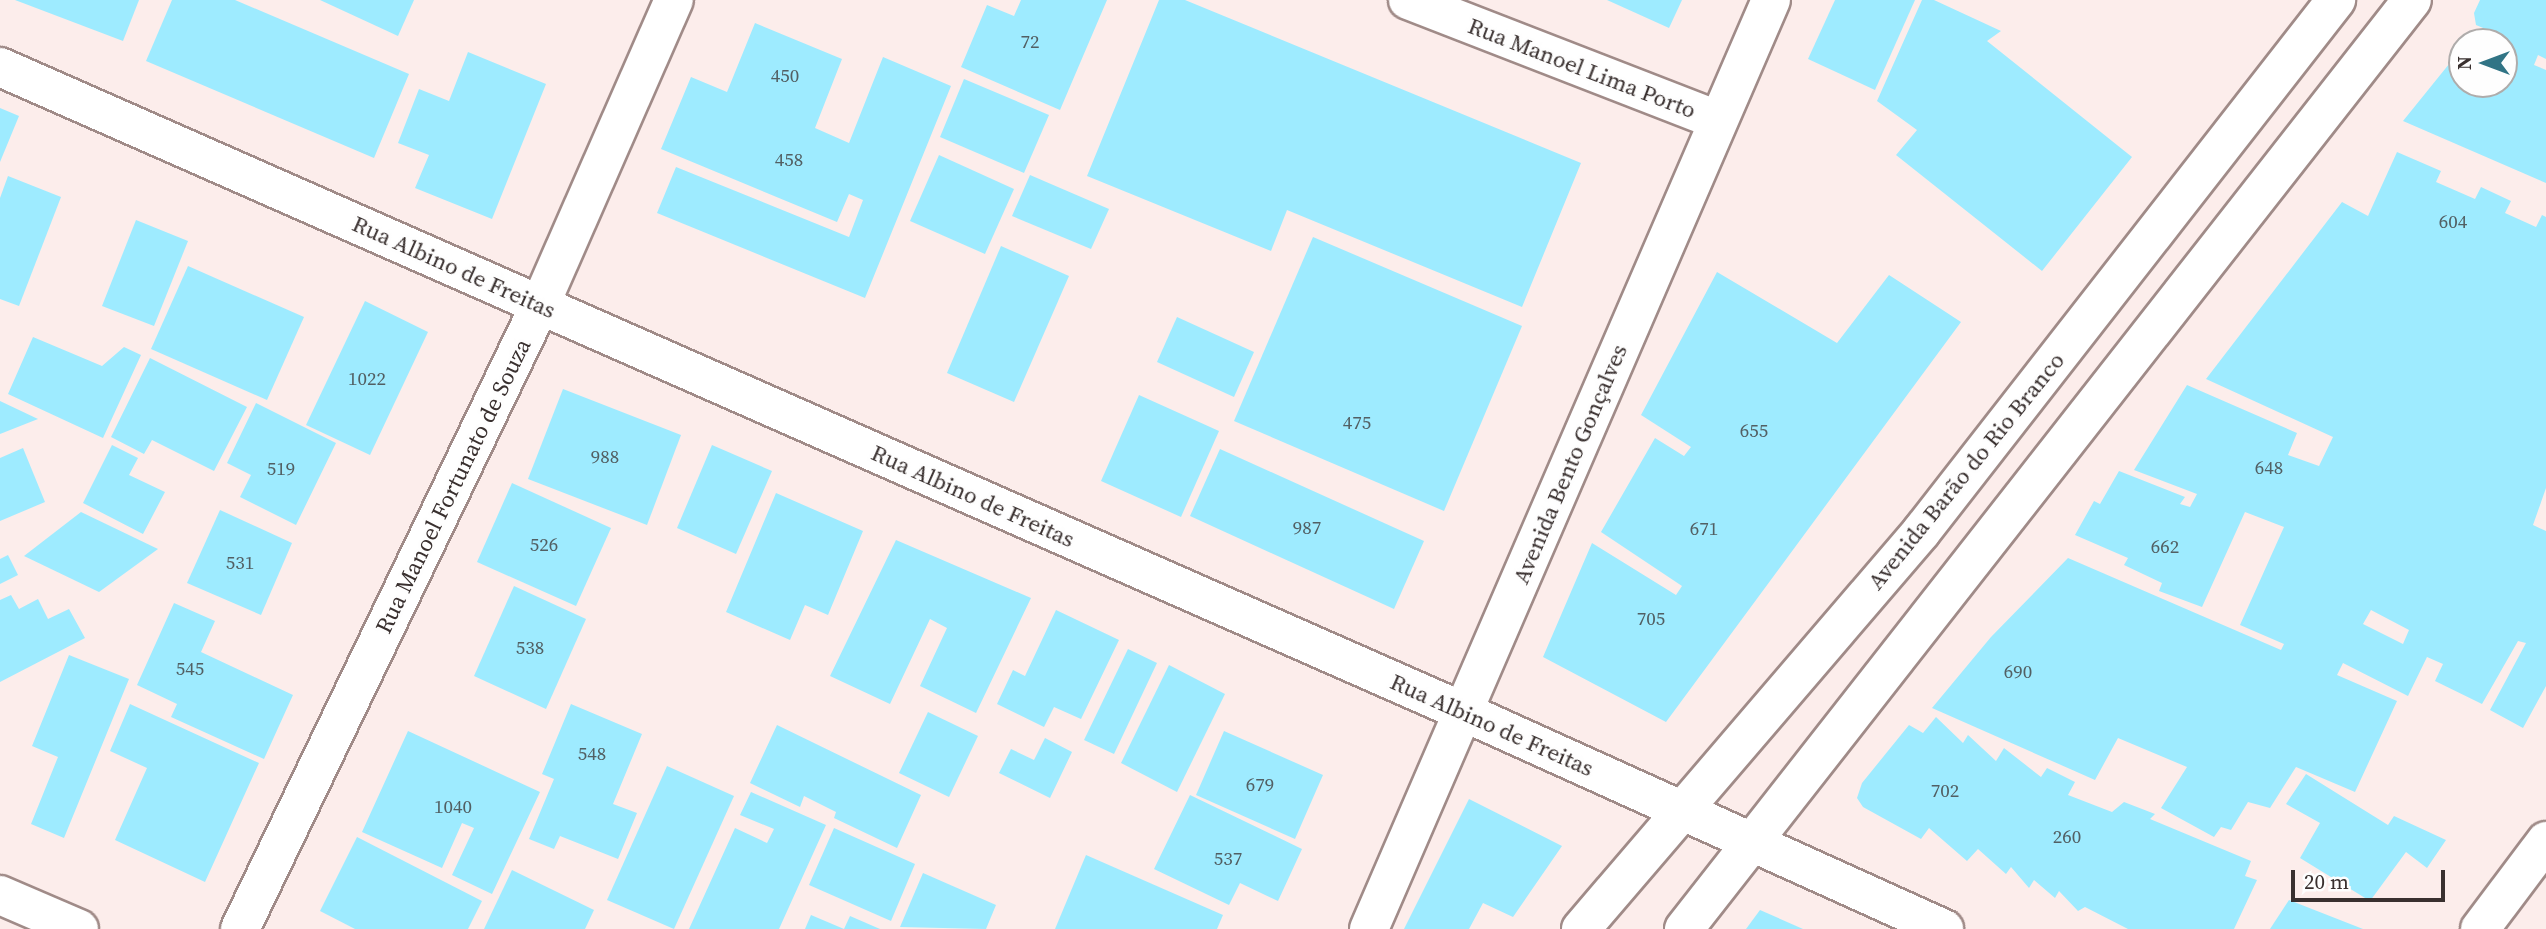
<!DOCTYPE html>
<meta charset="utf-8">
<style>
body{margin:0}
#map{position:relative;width:2546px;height:929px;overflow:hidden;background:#fcedeb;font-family:"Source Serif 4",serif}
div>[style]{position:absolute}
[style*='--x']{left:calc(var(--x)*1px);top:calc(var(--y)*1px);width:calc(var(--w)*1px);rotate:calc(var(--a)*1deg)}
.building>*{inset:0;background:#9eebff}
.roads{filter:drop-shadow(2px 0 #a08b88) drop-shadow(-2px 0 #a08b88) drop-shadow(0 2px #a08b88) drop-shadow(0 -2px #a08b88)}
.street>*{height:38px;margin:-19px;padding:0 19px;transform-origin:19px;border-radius:19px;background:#fff}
.secondary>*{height:38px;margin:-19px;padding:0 19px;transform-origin:19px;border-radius:19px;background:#fff}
span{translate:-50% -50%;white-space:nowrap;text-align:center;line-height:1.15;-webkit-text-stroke:6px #fefefe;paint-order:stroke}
.number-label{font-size:19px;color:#525f63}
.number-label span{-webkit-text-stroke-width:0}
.street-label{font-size:23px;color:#39302f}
.north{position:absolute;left:2448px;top:28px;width:70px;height:70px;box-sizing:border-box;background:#fefefe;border:2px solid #afacab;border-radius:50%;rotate:270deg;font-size:19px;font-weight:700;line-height:28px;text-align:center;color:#39302f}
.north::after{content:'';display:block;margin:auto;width:24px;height:32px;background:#317485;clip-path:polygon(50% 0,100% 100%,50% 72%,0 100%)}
.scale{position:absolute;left:2291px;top:870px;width:154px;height:32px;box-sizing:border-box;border:4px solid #39302f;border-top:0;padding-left:9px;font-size:21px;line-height:24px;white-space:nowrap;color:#39302f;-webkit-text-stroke:5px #fefefe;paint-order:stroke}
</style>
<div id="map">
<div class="building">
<i style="clip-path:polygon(15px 0,139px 0,123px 41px)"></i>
<i style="clip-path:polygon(172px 0,235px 0,409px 74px,374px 158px,146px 61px)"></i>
<i style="clip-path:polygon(320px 0,414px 0,398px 36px)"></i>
<i style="clip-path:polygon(1021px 0,1107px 0,1060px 110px,961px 67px,987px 5px,1014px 16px)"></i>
<i style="clip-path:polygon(1159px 0,1185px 0,1581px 163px,1522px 307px,1287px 210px,1271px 251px,1087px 176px)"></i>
<i style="clip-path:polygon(1607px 0,1682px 0,1669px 28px)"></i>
<i style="clip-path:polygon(1835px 0,1915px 0,1875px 90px,1808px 59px)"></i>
<i style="clip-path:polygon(1922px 0,1934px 0,2001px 31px,1987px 41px,2132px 157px,2042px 271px,1896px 155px,1917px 130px,1877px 101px)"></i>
<i style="clip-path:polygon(2480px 0,2546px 0,2546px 59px,2538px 55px,2534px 65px,2546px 70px,2546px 183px,2403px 121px,2462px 48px,2462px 84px,2504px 84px,2505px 37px,2476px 25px,2474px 13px)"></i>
<i style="clip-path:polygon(755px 23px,842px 59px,815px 128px,849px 143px,883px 57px,951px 86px,865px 298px,657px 213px,676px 167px,849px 237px,863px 200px,849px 194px,837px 222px,661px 149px,691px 77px,727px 92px)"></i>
<i style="clip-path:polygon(468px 52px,546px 84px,492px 219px,415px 188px,429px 155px,398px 143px,419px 89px,449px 101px)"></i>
<i style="clip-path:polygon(964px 79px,1049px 115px,1024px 173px,940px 137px)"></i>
<i style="clip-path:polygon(0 108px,19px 116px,0 162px)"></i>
<i style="clip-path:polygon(evenodd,2397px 152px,2441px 171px,2436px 182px,2475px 199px,2481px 187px,2511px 201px,2505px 213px,2536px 227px,2542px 215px,2546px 217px,2546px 488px,2533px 525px,2546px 531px,2546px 686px,2523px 728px,2490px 710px,2526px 643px,2518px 641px,2482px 704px,2435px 681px,2443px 664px,2427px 657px,2408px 696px,2343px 663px,2337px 675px,2397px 701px,2355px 792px,2296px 767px,2270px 808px,2248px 802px,2231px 830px,2221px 827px,2214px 837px,2161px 808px,2187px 767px,2118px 738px,2095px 780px,1932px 708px,1991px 637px,2068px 558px,2281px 650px,2284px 644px,2240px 625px,2284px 527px,2245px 512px,2202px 607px,2159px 591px,2162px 583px,2124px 565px,2128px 558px,2075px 535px,2094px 501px,2100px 504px,2119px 471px,2185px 497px,2180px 504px,2190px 507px,2197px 494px,2134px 470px,2187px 385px,2297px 433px,2288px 455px,2319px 466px,2333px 437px,2206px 379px,2342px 202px,2368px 216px,2397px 152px,2371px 610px,2409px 630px,2403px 644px,2363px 624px,2371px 610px)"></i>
<i style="clip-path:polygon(939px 155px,1014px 189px,985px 254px,910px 221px)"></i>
<i style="clip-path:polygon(1030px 175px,1109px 209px,1091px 249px,1012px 216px)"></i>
<i style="clip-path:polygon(8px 176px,61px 197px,19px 306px,0 299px,0 198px)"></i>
<i style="clip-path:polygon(136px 220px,188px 241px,154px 326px,102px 306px)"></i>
<i style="clip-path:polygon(1313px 237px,1522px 326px,1444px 511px,1234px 421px)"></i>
<i style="clip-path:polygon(1001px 246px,1069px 276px,1014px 402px,947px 373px)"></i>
<i style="clip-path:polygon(188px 266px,304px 317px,267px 400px,151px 349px)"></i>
<i style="clip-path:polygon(1717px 272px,1837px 343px,1889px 275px,1961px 322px,1666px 722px,1543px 657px,1592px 543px,1676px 595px,1682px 586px,1601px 532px,1655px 438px,1684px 456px,1691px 447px,1641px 415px)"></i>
<i style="clip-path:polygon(365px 301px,428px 332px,370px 455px,306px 425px)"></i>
<i style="clip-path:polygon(1177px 317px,1254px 352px,1234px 397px,1157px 362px)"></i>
<i style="clip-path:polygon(33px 337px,102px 366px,124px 347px,141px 355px,103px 438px,8px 394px)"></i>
<i style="clip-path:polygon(150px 358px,247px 407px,214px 471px,152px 440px,144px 454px,111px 437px)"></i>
<i style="clip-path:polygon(563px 389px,681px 435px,647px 525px,528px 479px)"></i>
<i style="clip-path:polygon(1139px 395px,1219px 431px,1181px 517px,1101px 481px)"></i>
<i style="clip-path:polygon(0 401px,38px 419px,0 434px)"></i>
<i style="clip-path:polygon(256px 403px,336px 443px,296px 525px,240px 497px,251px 475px,227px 463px)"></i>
<i style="clip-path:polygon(112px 445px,138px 458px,129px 475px,165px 492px,143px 534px,83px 503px)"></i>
<i style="clip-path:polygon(712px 445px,772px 471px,736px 554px,677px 528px)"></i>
<i style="clip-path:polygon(23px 448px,45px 502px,0 521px,0 458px)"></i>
<i style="clip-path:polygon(1220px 449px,1424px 541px,1394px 609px,1190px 516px)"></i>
<i style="clip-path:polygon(512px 483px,611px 528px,576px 606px,477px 562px)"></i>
<i style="clip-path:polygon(776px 493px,863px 531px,828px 615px,805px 605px,790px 640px,726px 612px)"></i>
<i style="clip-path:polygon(220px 510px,292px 543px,261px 615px,187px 583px)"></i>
<i style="clip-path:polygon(81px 512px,158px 549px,99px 592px,24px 556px)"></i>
<i style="clip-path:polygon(896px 540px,1031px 598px,976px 713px,920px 686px,947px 628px,930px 619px,890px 704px,830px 676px)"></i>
<i style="clip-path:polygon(8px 555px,18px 575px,0 584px,0 559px)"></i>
<i style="clip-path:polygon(514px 586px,586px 619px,546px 709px,474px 676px)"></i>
<i style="clip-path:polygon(11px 595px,19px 609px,38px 599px,48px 619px,69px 609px,85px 638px,0 682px,0 600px)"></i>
<i style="clip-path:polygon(174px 603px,215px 621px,201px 652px,293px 695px,264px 759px,171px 717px,177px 704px,137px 685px)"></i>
<i style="clip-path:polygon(1056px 610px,1119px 640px,1081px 719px,1054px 707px,1044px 727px,997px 704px,1013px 670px,1025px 676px)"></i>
<i style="clip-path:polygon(1128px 649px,1157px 663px,1114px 754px,1084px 740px)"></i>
<i style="clip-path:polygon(69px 655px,129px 679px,64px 838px,31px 824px,58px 757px,32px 746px)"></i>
<i style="clip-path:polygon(1169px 665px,1225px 694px,1177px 792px,1121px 763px)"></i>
<i style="clip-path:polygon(130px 704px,259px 763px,205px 882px,115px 840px,147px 768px,110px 751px)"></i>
<i style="clip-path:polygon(571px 704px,642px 734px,613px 804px,637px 813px,618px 859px,560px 836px,554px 849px,529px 839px,554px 779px,542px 774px)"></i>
<i style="clip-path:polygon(928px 712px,978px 736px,949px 797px,899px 773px)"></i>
<i style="clip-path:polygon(1936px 717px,1963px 743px,1968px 735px,1996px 761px,2004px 748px,2041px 777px,2047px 768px,2075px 782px,2068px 795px,2112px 812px,2124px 802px,2155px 814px,2150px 819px,2251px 861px,2245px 876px,2257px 880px,2234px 929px,2128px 929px,2085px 907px,2078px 911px,2059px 891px,2055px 898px,2034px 880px,2029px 888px,2011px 867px,2006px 874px,1978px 849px,1967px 861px,1929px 828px,1921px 839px,1863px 807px,1857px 798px,1862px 783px,1909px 725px,1923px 733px)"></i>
<i style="clip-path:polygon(777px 725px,921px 795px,897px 848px,834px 818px,836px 812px,804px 796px,800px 807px,750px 783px)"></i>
<i style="clip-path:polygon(408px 731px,540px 792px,492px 894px,452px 875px,474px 828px,462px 823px,442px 868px,362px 832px)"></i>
<i style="clip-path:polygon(1224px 731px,1323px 775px,1295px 839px,1196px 795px)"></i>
<i style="clip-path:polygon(1045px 738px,1072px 752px,1050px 798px,999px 773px,1011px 749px,1034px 760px)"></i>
<i style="clip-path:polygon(667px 766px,734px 796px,674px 929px,607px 900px)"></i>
<i style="clip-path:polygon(2306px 774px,2388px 825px,2394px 816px,2446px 840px,2427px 868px,2406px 852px,2370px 901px,2300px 858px,2320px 823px,2286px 804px)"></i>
<i style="clip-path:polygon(751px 792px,826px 825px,779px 929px,689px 929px,735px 828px,767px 843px,774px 829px,740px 815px)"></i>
<i style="clip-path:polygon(1190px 795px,1302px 849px,1278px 901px,1240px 883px,1229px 905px,1154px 869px)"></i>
<i style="clip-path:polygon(1469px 799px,1562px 846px,1513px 917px,1483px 903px,1469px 929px,1404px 929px)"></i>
<i style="clip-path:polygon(834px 828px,915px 864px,891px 921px,809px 885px)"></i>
<i style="clip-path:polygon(357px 837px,482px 901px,468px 929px,355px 929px,320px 911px)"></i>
<i style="clip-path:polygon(1086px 855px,1223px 915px,1217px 929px,1055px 929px)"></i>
<i style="clip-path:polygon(512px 870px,594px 910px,585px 929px,484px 929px)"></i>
<i style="clip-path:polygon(923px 873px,996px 905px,986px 929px,900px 927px)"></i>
<i style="clip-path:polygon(2289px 900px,2363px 929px,2270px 929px)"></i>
<i style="clip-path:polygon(1760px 910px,1803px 929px,1746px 929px)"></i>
<i style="clip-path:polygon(811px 915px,844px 929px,805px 929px)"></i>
<i style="clip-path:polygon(850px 916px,880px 929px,844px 929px)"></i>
</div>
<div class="roads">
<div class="street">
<i style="--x:1408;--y:0;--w:332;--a:21.2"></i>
<i style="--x:0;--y:67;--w:1600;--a:23.78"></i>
<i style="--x:1464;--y:712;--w:527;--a:24.33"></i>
<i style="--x:0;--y:895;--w:86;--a:23.3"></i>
<i style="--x:240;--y:929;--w:692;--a:-64.32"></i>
<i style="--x:540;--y:305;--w:333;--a:-66.3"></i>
<i style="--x:1369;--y:929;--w:1012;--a:-66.6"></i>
<i style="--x:2480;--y:929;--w:110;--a:-53.1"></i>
</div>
<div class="secondary">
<i style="--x:1581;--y:929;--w:523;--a:-49.42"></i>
<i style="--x:1921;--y:532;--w:675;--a:-52.04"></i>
<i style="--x:1684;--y:929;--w:1180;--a:-51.92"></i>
</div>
</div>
<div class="number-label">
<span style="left:1030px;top:42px">72</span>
<span style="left:785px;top:76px">450</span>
<span style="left:789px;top:160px">458</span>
<span style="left:2453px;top:222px">604</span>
<span style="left:367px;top:379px">1022</span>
<span style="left:1357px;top:423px">475</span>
<span style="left:1754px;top:431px">655</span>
<span style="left:605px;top:457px">988</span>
<span style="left:2269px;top:468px">648</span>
<span style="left:281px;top:469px">519</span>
<span style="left:1307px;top:528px">987</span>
<span style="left:1704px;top:529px">671</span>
<span style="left:544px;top:545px">526</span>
<span style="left:2165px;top:547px">662</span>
<span style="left:240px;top:563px">531</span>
<span style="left:1651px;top:619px">705</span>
<span style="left:530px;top:648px">538</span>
<span style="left:190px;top:669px">545</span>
<span style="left:2018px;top:672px">690</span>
<span style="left:592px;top:754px">548</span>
<span style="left:1260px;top:785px">679</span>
<span style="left:1945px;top:791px">702</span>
<span style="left:453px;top:807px">1040</span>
<span style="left:2067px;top:837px">260</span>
<span style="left:1228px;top:859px">537</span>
</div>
<div class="street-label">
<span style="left:1582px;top:68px;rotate:21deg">Rua Manoel Lima Porto</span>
<span style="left:454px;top:267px;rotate:24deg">Rua Albino de Freitas</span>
<span style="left:1570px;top:464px;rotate:-67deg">Avenida Bento Gonçalves</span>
<span style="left:1966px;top:471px;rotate:-51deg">Avenida Barão do Rio Branco</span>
<span style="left:453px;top:486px;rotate:-64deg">Rua Manoel Fortunato de Souza</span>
<span style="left:973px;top:496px;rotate:24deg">Rua Albino de Freitas</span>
<span style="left:1492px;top:725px;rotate:24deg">Rua Albino de Freitas</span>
</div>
<div class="north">N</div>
<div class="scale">20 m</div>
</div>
